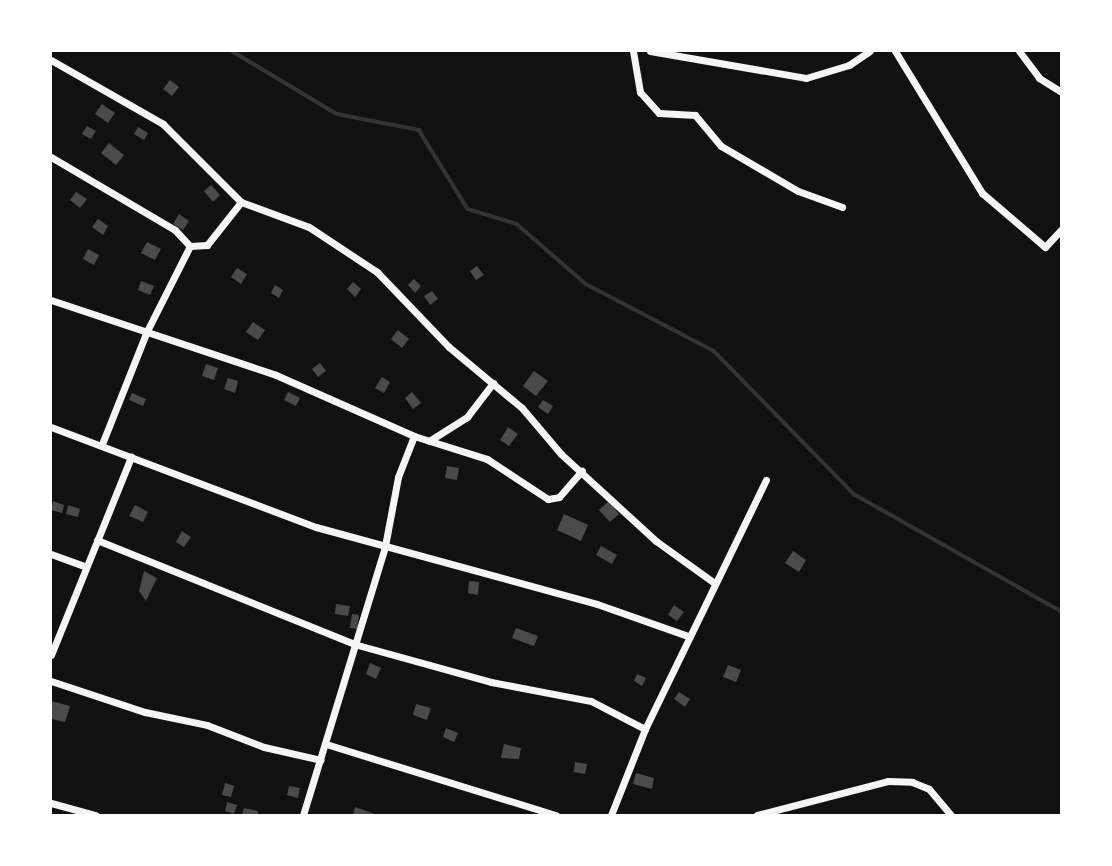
<!DOCTYPE html>
<style>
body{margin:0}
#map{position:relative;width:1112px;height:866px;overflow:hidden;background:#111;font-family:"Noto Sans",sans-serif}
div>[style]{position:absolute}
[style*='--x']{left:calc(var(--x)*1px);top:calc(var(--y)*1px);width:calc(var(--w)*1px);rotate:calc(var(--a)*1deg)}
.stream>*{height:3.5px;margin:-1.75px;padding:0 1.75px;transform-origin:1.75px;border-radius:1.75px;background:#333}
.building>*{inset:0;background:#4a4a4a}
.minor>*{height:7px;margin:-3.5px;padding:0 3.5px;transform-origin:3.5px;border-radius:3.5px;background:#f5f5f5}
span{translate:-50% -50%;white-space:nowrap;text-align:center;line-height:1.15;-webkit-text-stroke:5px #fff;paint-order:stroke}
.frame{position:absolute;inset:0;border:52px solid #fff;pointer-events:none}
</style>
<div id="map">
<div class="stream">
<i style="--x:232;--y:51;--w:122;--a:31"></i>
<i style="--x:337;--y:114;--w:84;--a:11"></i>
<i style="--x:419;--y:130;--w:93;--a:58.2"></i>
<i style="--x:468;--y:209;--w:51;--a:17"></i>
<i style="--x:517;--y:224;--w:91;--a:41"></i>
<i style="--x:586;--y:284;--w:144;--a:27.6"></i>
<i style="--x:714;--y:351;--w:200;--a:45.6"></i>
<i style="--x:854;--y:494;--w:238;--a:29.5"></i>
</div>
<div class="building">
<i style="clip-path:polygon(170px 80px,179px 87px,172px 96px,163px 89px)"></i>
<i style="clip-path:polygon(102px 104px,115px 113px,108px 123px,95px 114px)"></i>
<i style="clip-path:polygon(87px 126px,96px 131px,91px 139px,82px 134px)"></i>
<i style="clip-path:polygon(138px 127px,148px 133px,144px 140px,134px 134px)"></i>
<i style="clip-path:polygon(109px 143px,124px 155px,116px 165px,101px 153px)"></i>
<i style="clip-path:polygon(211px 185px,220px 195px,213px 202px,204px 191px)"></i>
<i style="clip-path:polygon(76px 192px,87px 199px,80px 208px,70px 200px)"></i>
<i style="clip-path:polygon(179px 214px,189px 221px,183px 230px,173px 224px)"></i>
<i style="clip-path:polygon(98px 219px,108px 226px,103px 235px,92px 227px)"></i>
<i style="clip-path:polygon(147px 242px,161px 249px,155px 260px,141px 253px)"></i>
<i style="clip-path:polygon(88px 249px,99px 255px,94px 265px,83px 259px)"></i>
<i style="clip-path:polygon(477px 266px,484px 275px,476px 280px,470px 271px)"></i>
<i style="clip-path:polygon(237px 268px,247px 274px,241px 284px,231px 277px)"></i>
<i style="clip-path:polygon(414px 279px,421px 286px,415px 293px,408px 285px)"></i>
<i style="clip-path:polygon(141px 281px,154px 286px,150px 295px,138px 290px)"></i>
<i style="clip-path:polygon(353px 282px,361px 289px,355px 297px,347px 289px)"></i>
<i style="clip-path:polygon(275px 285px,283px 290px,279px 298px,271px 293px)"></i>
<i style="clip-path:polygon(432px 291px,438px 299px,430px 305px,424px 296px)"></i>
<i style="clip-path:polygon(253px 322px,265px 330px,258px 340px,246px 332px)"></i>
<i style="clip-path:polygon(398px 330px,409px 339px,402px 348px,391px 339px)"></i>
<i style="clip-path:polygon(320px 363px,326px 371px,318px 377px,312px 369px)"></i>
<i style="clip-path:polygon(206px 364px,218px 368px,214px 380px,202px 376px)"></i>
<i style="clip-path:polygon(534px 371px,548px 381px,536px 396px,523px 386px)"></i>
<i style="clip-path:polygon(382px 377px,390px 382px,384px 393px,375px 388px)"></i>
<i style="clip-path:polygon(228px 378px,238px 381px,235px 393px,224px 389px)"></i>
<i style="clip-path:polygon(288px 392px,300px 398px,296px 406px,284px 400px)"></i>
<i style="clip-path:polygon(412px 392px,421px 403px,413px 409px,405px 398px)"></i>
<i style="clip-path:polygon(132px 393px,146px 399px,143px 406px,129px 400px)"></i>
<i style="clip-path:polygon(543px 400px,553px 406px,548px 414px,538px 407px)"></i>
<i style="clip-path:polygon(508px 427px,518px 434px,509px 446px,500px 440px)"></i>
<i style="clip-path:polygon(447px 466px,459px 468px,457px 480px,445px 478px)"></i>
<i style="clip-path:polygon(53px 501px,64px 505px,62px 513px,51px 510px)"></i>
<i style="clip-path:polygon(609px 501px,619px 514px,610px 522px,599px 510px)"></i>
<i style="clip-path:polygon(68px 505px,80px 509px,78px 517px,66px 514px)"></i>
<i style="clip-path:polygon(135px 505px,148px 512px,143px 522px,129px 516px)"></i>
<i style="clip-path:polygon(564px 514px,588px 525px,581px 541px,557px 530px)"></i>
<i style="clip-path:polygon(182px 531px,191px 537px,184px 547px,176px 542px)"></i>
<i style="clip-path:polygon(601px 546px,617px 555px,612px 564px,596px 555px)"></i>
<i style="clip-path:polygon(793px 551px,806px 560px,799px 572px,785px 563px)"></i>
<i style="clip-path:polygon(144px 571px,157px 578px,146px 601px,139px 591px)"></i>
<i style="clip-path:polygon(469px 581px,479px 582px,478px 595px,468px 593px)"></i>
<i style="clip-path:polygon(336px 604px,350px 606px,348px 616px,335px 614px)"></i>
<i style="clip-path:polygon(674px 605px,684px 612px,677px 621px,668px 615px)"></i>
<i style="clip-path:polygon(352px 614px,359px 615px,357px 629px,350px 628px)"></i>
<i style="clip-path:polygon(516px 628px,538px 636px,534px 646px,512px 638px)"></i>
<i style="clip-path:polygon(370px 663px,381px 668px,376px 679px,366px 674px)"></i>
<i style="clip-path:polygon(728px 665px,741px 670px,736px 682px,723px 677px)"></i>
<i style="clip-path:polygon(637px 674px,646px 678px,642px 686px,634px 681px)"></i>
<i style="clip-path:polygon(679px 692px,690px 699px,685px 707px,674px 699px)"></i>
<i style="clip-path:polygon(51px 701px,70px 706px,65px 722px,51px 719px)"></i>
<i style="clip-path:polygon(416px 704px,431px 708px,427px 720px,413px 715px)"></i>
<i style="clip-path:polygon(446px 728px,458px 733px,454px 742px,443px 737px)"></i>
<i style="clip-path:polygon(504px 744px,521px 748px,519px 759px,501px 758px)"></i>
<i style="clip-path:polygon(575px 762px,587px 764px,585px 774px,574px 772px)"></i>
<i style="clip-path:polygon(636px 773px,654px 778px,652px 789px,633px 784px)"></i>
<i style="clip-path:polygon(225px 783px,234px 786px,231px 797px,222px 795px)"></i>
<i style="clip-path:polygon(289px 786px,300px 788px,298px 798px,287px 795px)"></i>
<i style="clip-path:polygon(227px 802px,237px 805px,234px 814px,225px 811px)"></i>
<i style="clip-path:polygon(355px 807px,378px 815px,353px 815px)"></i>
<i style="clip-path:polygon(244px 808px,258px 811px,258px 815px,242px 815px)"></i>
</div>
<div class="minor">
<i style="--x:633;--y:51;--w:42;--a:80.3"></i>
<i style="--x:640;--y:92;--w:28;--a:48"></i>
<i style="--x:659;--y:113;--w:36;--a:3"></i>
<i style="--x:695;--y:115;--w:40;--a:50"></i>
<i style="--x:721;--y:146;--w:89;--a:30.3"></i>
<i style="--x:798;--y:191;--w:47;--a:20"></i>
<i style="--x:650;--y:51;--w:158;--a:9.8"></i>
<i style="--x:806;--y:78;--w:45;--a:-16.8"></i>
<i style="--x:849;--y:65;--w:25;--a:-34"></i>
<i style="--x:895;--y:51;--w:167;--a:58.5"></i>
<i style="--x:982;--y:193;--w:83;--a:40.6"></i>
<i style="--x:1045;--y:247;--w:23;--a:-47"></i>
<i style="--x:1019;--y:51;--w:34;--a:53"></i>
<i style="--x:1039;--y:78;--w:26;--a:32"></i>
<i style="--x:51;--y:60;--w:129;--a:29.7"></i>
<i style="--x:163;--y:124;--w:110;--a:45"></i>
<i style="--x:241;--y:202;--w:72;--a:20.2"></i>
<i style="--x:309;--y:227;--w:82;--a:33.5"></i>
<i style="--x:377;--y:272;--w:104;--a:46.2"></i>
<i style="--x:449;--y:347;--w:95;--a:39.9"></i>
<i style="--x:522;--y:408;--w:60;--a:49.7"></i>
<i style="--x:561;--y:454;--w:129;--a:42.5"></i>
<i style="--x:656;--y:541;--w:70;--a:35.7"></i>
<i style="--x:51;--y:157;--w:144;--a:30.5"></i>
<i style="--x:175;--y:230;--w:22;--a:47"></i>
<i style="--x:190;--y:246;--w:17;--a:-3"></i>
<i style="--x:207;--y:245;--w:55;--a:-51.7"></i>
<i style="--x:51;--y:300;--w:237;--a:18.4"></i>
<i style="--x:276;--y:375;--w:151;--a:23.8"></i>
<i style="--x:414;--y:436;--w:77;--a:17.5"></i>
<i style="--x:487;--y:459;--w:73;--a:33.3"></i>
<i style="--x:548;--y:499;--w:11;--a:-10"></i>
<i style="--x:559;--y:497;--w:35;--a:-49"></i>
<i style="--x:51;--y:427;--w:283;--a:20.7"></i>
<i style="--x:316;--y:527;--w:291;--a:15.3"></i>
<i style="--x:597;--y:604;--w:96;--a:19.4"></i>
<i style="--x:429;--y:441;--w:45;--a:-32.3"></i>
<i style="--x:467;--y:417;--w:43;--a:-52.6"></i>
<i style="--x:102;--y:444;--w:122;--a:-68.3"></i>
<i style="--x:147;--y:331;--w:95;--a:-63.2"></i>
<i style="--x:97;--y:540;--w:277;--a:22"></i>
<i style="--x:354;--y:644;--w:142;--a:15.5"></i>
<i style="--x:491;--y:682;--w:102;--a:10.8"></i>
<i style="--x:591;--y:701;--w:61;--a:27.4"></i>
<i style="--x:51;--y:554;--w:37;--a:20"></i>
<i style="--x:51;--y:655;--w:214;--a:-68"></i>
<i style="--x:51;--y:681;--w:99;--a:18.3"></i>
<i style="--x:145;--y:712;--w:63;--a:11.8"></i>
<i style="--x:207;--y:725;--w:61;--a:21.1"></i>
<i style="--x:264;--y:747;--w:58;--a:12.8"></i>
<i style="--x:326;--y:744;--w:241;--a:17.2"></i>
<i style="--x:51;--y:803;--w:46;--a:15.3"></i>
<i style="--x:303;--y:815;--w:281;--a:-73"></i>
<i style="--x:385;--y:546;--w:70;--a:-79.3"></i>
<i style="--x:398;--y:477;--w:44;--a:-68.7"></i>
<i style="--x:611;--y:815;--w:92;--a:-68.4"></i>
<i style="--x:645;--y:729;--w:277;--a:-64.1"></i>
<i style="--x:757;--y:815;--w:135;--a:-14.5"></i>
<i style="--x:888;--y:781;--w:24;--a:2"></i>
<i style="--x:912;--y:782;--w:18;--a:22"></i>
<i style="--x:929;--y:789;--w:34;--a:50"></i>
</div>
<div class="frame"></div>
</div>
